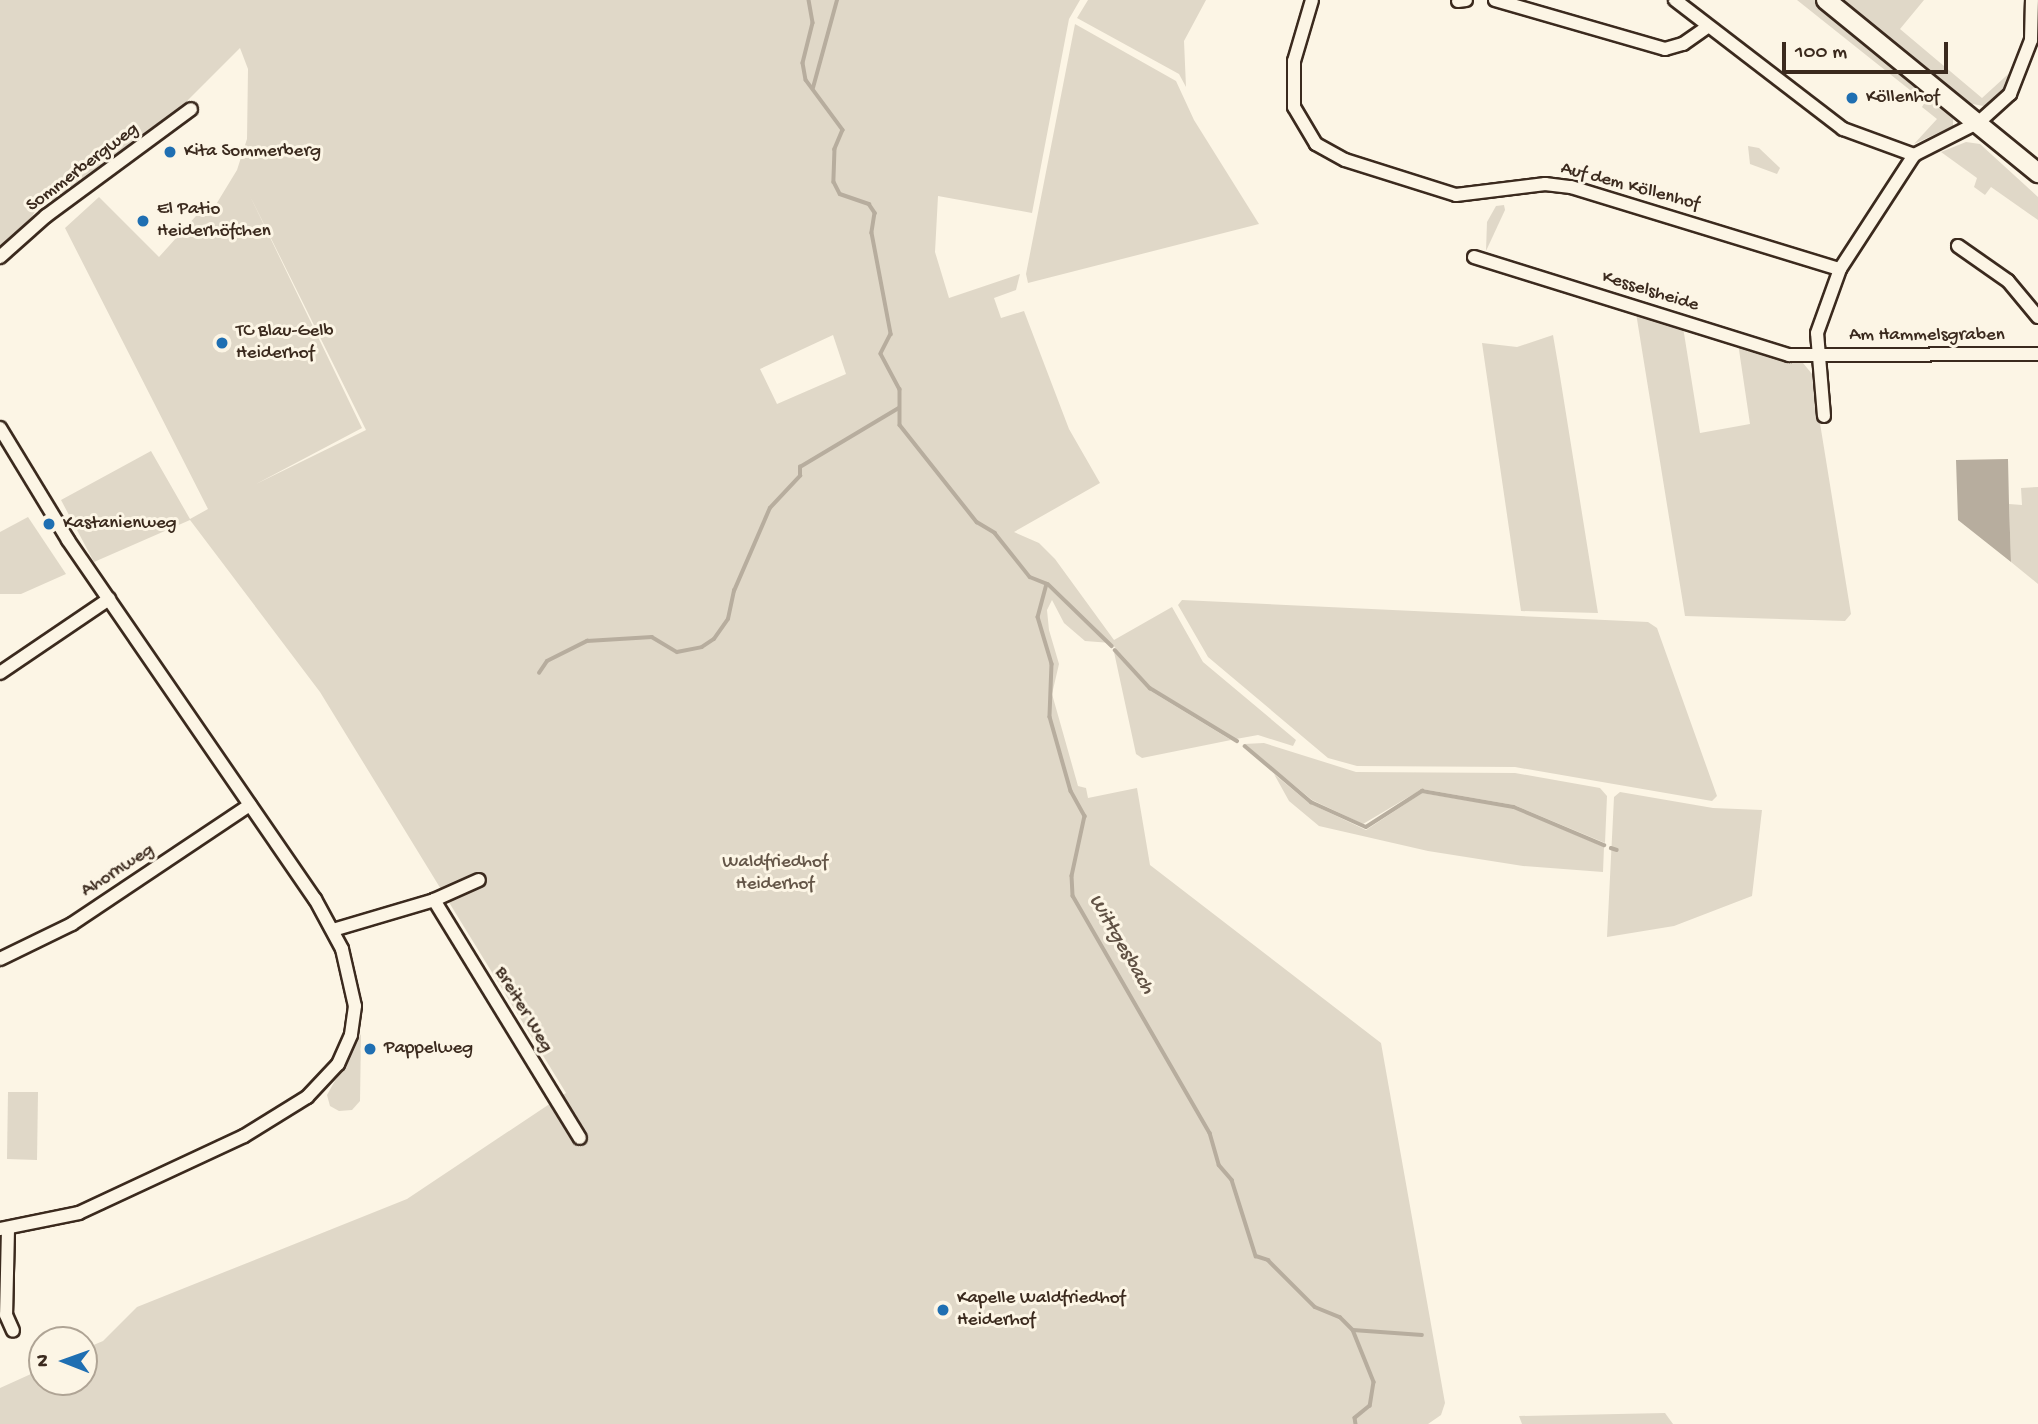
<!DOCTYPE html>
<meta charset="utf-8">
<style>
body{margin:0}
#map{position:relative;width:2038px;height:1424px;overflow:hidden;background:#fcf5e5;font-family:"Gochi Hand",sans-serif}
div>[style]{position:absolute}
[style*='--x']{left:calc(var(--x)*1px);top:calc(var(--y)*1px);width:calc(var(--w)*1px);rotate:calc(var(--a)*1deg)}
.green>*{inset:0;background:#e0d8c8}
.water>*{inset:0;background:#b7ad9e}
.stream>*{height:3.5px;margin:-1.75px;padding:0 1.75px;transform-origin:1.75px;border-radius:1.75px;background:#b7ad9e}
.roads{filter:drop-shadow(2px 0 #3b2a1e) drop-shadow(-2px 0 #3b2a1e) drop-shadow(0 2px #3b2a1e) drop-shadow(0 -2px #3b2a1e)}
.street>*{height:12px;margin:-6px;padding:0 6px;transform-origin:6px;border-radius:6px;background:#fcf5e5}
.secondary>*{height:18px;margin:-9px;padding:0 9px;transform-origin:9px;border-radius:9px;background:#fcf5e5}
.dots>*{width:19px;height:19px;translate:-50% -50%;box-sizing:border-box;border:4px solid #fcf5e5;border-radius:50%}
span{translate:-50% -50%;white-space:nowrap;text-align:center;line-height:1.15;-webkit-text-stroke:6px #fcf5e5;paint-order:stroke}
.poi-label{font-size:19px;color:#3b2a1e}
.left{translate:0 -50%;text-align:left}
.street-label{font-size:19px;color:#3b2a1e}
.park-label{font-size:19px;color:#645648}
.water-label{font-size:21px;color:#605144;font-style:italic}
.north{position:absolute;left:28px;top:1326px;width:70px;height:70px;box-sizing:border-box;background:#fcf5e5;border:2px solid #afa495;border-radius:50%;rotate:271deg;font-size:19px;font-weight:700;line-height:28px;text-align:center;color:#3b2a1e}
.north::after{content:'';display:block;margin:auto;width:24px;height:32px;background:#1f6fb2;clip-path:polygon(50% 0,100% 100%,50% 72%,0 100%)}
.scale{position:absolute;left:1782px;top:42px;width:166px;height:32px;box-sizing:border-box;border:4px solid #3b2a1e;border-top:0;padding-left:9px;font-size:21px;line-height:24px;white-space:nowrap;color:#3b2a1e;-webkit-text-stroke:5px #fcf5e5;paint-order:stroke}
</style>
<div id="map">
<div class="green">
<i style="clip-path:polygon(evenodd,0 0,1080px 0,1069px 19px,1032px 213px,938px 196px,935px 252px,949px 298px,1020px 274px,1016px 290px,994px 298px,1001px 318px,1024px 311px,1069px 429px,1100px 483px,1014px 532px,1039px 543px,1055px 559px,1114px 640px,1172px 607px,1203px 662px,1296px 740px,1293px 746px,1258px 735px,1236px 739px,1151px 687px,1111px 643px,1085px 641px,1064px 623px,1052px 600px,1047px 610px,1049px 630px,1059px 664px,1052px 694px,1078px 786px,1086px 788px,1088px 798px,1137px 788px,1150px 865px,1381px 1043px,1445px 1403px,1441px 1415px,1428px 1424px,0 1424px,0 1388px,42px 1369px,42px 1382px,84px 1382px,84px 1349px,103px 1341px,137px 1307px,407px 1199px,566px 1093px,320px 692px,190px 520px,94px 562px,61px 500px,151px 451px,190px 519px,208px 509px,65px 228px,99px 197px,159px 257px,196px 216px,209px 216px,237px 170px,247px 139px,248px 69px,240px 48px,162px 126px,62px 196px,38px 206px,29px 222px,29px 232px,0 250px,0 0,250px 196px,366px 430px,256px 484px,362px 428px,250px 196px,0 0,833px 335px,846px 374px,777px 404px,760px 369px,833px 335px)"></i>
<i style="clip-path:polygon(1088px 0,1206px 0,1184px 41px,1186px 87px,1179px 74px,1077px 18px)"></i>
<i style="clip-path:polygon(1797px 0,1816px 0,1944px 110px,1953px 119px,1953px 126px,1914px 144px,1937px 119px,1922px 107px,1925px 102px)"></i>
<i style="clip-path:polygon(1836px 0,1924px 0,1900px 29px,1982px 98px,2016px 67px,2008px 87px,1989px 107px,1967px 103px)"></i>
<i style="clip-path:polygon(1075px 24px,1176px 81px,1194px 120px,1259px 224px,1028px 283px,1026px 274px)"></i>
<i style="clip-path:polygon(1966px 142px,1980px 144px,2038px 197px,2038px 220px,1991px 187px,1985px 195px,1974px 187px,1977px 178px,1941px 152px)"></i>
<i style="clip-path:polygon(1748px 146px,1759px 148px,1780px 168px,1777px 174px,1750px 164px)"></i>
<i style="clip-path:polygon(1504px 205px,1505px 210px,1486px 251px,1487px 222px,1496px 206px)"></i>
<i style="clip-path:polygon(1636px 313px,1683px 327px,1700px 433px,1750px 424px,1738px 343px,1803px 363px,1812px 374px,1851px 614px,1845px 621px,1685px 616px)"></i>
<i style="clip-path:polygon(1553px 335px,1559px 370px,1598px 613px,1521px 611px,1482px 343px,1517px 347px)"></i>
<i style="clip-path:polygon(2038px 487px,2038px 584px,2011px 562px,2009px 504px,2022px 505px,2021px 488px)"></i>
<i style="clip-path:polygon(28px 517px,66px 574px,21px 594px,0 594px,0 532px)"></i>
<i style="clip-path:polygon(1182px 600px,1648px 622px,1657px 628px,1717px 796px,1712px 801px,1515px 767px,1357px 766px,1328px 758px,1208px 657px,1178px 605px)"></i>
<i style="clip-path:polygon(1114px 652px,1149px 690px,1231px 740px,1142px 758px,1136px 754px)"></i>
<i style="clip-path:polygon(1264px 743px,1356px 772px,1515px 773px,1600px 788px,1607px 796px,1605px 843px,1514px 805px,1422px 789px,1363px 824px,1312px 800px,1244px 744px)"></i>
<i style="clip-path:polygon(1274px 774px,1309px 803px,1366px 830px,1422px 793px,1513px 808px,1604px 847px,1603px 872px,1523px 866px,1428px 851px,1319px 826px,1289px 801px)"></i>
<i style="clip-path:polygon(1620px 792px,1713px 808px,1762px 810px,1752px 896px,1674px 926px,1607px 937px,1614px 797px)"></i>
<i style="clip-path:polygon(361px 1034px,360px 1101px,352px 1110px,339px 1111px,330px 1106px,327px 1095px)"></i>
<i style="clip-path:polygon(8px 1092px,38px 1092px,37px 1160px,7px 1159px)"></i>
<i style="clip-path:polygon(1665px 1413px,1673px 1424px,1522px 1424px,1519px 1416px)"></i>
</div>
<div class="water">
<i style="clip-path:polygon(2008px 459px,2009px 504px,2011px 562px,1958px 520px,1956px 460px)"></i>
</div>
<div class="stream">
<i style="--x:809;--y:0;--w:23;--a:80"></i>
<i style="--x:813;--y:23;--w:41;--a:104"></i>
<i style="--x:803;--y:63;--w:17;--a:80"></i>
<i style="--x:806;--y:80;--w:62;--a:53.5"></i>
<i style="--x:843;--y:130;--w:21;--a:113"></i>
<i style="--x:835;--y:149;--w:33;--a:92"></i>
<i style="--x:834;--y:182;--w:13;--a:63"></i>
<i style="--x:840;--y:194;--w:31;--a:19"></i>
<i style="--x:869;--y:204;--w:11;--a:56"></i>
<i style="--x:875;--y:213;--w:20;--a:99"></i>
<i style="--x:872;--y:233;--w:103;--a:79.3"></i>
<i style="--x:891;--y:334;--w:22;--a:117"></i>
<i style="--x:881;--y:354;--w:40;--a:62"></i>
<i style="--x:900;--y:389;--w:36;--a:90"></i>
<i style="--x:900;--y:425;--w:124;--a:51.6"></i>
<i style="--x:977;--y:522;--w:21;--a:31"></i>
<i style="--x:995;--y:533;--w:56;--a:51.5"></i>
<i style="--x:1030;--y:577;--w:18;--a:22"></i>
<i style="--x:1047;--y:584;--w:34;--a:105"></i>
<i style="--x:1038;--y:617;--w:49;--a:73.4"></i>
<i style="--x:1052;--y:664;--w:53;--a:92.2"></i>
<i style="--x:1050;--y:717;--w:77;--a:74.2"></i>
<i style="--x:1071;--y:791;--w:29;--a:61"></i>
<i style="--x:1085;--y:816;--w:61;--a:102.2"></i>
<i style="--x:1072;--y:876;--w:20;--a:87"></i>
<i style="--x:1073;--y:896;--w:274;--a:60"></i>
<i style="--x:1210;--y:1133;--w:33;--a:74"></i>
<i style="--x:1219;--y:1165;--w:20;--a:49"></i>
<i style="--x:1232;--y:1180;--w:80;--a:72.5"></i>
<i style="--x:1256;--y:1256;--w:13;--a:18"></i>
<i style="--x:1268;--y:1260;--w:66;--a:45"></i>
<i style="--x:1315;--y:1307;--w:27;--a:22"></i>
<i style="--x:1340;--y:1317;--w:18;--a:45"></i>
<i style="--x:1353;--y:1330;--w:56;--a:68"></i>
<i style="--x:1374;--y:1382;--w:24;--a:99"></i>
<i style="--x:1370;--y:1406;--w:19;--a:141"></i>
<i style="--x:1355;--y:1418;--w:6;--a:81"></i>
<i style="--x:813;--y:88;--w:91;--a:-74.7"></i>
<i style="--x:1048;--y:584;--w:89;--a:44.1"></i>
<i style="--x:1115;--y:650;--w:52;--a:47.4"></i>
<i style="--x:1150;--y:688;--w:102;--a:31.3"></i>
<i style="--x:539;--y:673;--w:14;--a:-56"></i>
<i style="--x:547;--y:661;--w:45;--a:-26.6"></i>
<i style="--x:587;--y:641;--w:65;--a:-3.5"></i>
<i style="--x:652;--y:637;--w:29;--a:31"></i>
<i style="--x:677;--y:652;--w:25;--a:-11"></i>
<i style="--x:702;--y:647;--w:14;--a:-34"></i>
<i style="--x:714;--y:639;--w:24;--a:-55"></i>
<i style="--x:728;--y:619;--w:29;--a:-78"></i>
<i style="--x:734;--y:591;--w:90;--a:-66.6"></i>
<i style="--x:770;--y:508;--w:44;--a:-46.8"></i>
<i style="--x:800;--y:476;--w:9;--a:-90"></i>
<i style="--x:800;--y:467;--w:115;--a:-30.8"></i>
<i style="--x:1245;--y:746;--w:87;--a:40.3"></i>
<i style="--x:1311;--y:802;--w:60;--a:24.4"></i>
<i style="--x:1366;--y:827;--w:67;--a:-32.7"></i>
<i style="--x:1422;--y:791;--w:93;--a:9.9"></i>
<i style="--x:1514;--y:807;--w:98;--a:22.9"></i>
<i style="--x:1611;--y:848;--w:6;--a:18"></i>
<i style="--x:1353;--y:1330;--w:69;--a:4.1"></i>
</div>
<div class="roads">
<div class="street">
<i style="--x:1312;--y:0;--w:64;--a:106.4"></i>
<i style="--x:1294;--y:61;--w:46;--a:90"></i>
<i style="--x:1294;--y:107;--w:43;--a:59.3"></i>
<i style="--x:1316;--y:144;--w:33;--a:29"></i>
<i style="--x:1345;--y:160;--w:116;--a:17.5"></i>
<i style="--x:1456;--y:195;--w:90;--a:-7"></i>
<i style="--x:1545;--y:184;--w:26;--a:7"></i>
<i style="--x:1571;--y:187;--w:281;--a:17"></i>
<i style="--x:1495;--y:0;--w:177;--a:16.1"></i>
<i style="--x:1665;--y:49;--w:19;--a:-16"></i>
<i style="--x:1683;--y:44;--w:29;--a:-35"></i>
<i style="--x:1675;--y:0;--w:212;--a:37.5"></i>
<i style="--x:1843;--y:129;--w:76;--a:20.1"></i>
<i style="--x:1458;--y:1;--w:8;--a:-7"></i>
<i style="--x:1958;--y:246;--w:61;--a:35"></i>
<i style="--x:2008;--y:281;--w:47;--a:50.2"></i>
<i style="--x:0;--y:257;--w:62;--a:-41.7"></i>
<i style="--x:46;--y:216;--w:180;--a:-36.4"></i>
<i style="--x:1474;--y:257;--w:330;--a:17.3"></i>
<i style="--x:1789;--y:355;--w:249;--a:-0.2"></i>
<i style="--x:1824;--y:416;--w:83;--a:-94.8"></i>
<i style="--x:1817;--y:333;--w:68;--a:-70.2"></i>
<i style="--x:1840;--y:269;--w:136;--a:-57"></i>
<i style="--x:1914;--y:155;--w:73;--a:-26.9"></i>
<i style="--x:1979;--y:122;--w:42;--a:-42.1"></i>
<i style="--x:2010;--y:94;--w:58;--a:-68.7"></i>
<i style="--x:2031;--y:40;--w:40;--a:-88.6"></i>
<i style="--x:0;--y:428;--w:131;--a:58.7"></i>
<i style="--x:68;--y:540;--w:436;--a:55.5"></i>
<i style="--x:315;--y:899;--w:57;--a:61.6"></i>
<i style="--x:342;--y:949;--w:58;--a:77.2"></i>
<i style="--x:355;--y:1006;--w:29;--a:98"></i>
<i style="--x:351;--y:1035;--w:32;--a:114"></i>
<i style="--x:338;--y:1064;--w:45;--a:133.2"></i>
<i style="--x:307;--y:1097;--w:74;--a:148.2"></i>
<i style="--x:244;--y:1136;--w:182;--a:155"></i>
<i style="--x:79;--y:1213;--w:81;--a:168.6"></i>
<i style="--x:0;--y:673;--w:132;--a:-34.2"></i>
<i style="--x:434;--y:900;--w:279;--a:58.5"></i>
<i style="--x:333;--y:930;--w:105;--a:-16.5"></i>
<i style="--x:434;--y:900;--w:49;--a:-24"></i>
<i style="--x:0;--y:959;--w:80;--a:-25.9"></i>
<i style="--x:72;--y:924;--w:214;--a:-33.8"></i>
<i style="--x:8;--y:1229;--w:86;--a:91.3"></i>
<i style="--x:6;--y:1315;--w:17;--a:66"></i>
</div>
<div class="secondary">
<i style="--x:1826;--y:0;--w:274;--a:39.2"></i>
</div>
</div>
<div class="dots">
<i style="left:1852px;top:98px;background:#1f6fb2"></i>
<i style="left:170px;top:152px;background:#1f6fb2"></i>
<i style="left:143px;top:221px;background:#1f6fb2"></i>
<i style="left:222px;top:343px;background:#1f6fb2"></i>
<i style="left:49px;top:524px;background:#1f6fb2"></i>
<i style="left:370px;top:1049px;background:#1f6fb2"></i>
<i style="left:943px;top:1310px;background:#1f6fb2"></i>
</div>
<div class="poi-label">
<span class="left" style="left:1866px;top:98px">Köllenhof</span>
<span class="left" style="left:184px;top:152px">Kita Sommerberg</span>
<span class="left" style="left:157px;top:221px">El Patio<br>Heiderhöfchen</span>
<span class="left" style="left:236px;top:343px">TC Blau-Gelb<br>Heiderhof</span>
<span class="left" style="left:63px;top:524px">Kastanienweg</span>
<span class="left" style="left:384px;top:1049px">Pappelweg</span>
<span class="left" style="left:957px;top:1310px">Kapelle Waldfriedhof<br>Heiderhof</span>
</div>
<div class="street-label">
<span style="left:83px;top:168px;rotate:-37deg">Sommerbergweg</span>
<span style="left:1630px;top:187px;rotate:15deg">Auf dem Köllenhof</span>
<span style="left:1650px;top:292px;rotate:17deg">Kesselsheide</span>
<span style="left:1927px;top:336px">Am Hammelsgraben</span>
<span style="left:118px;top:871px;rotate:-33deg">Ahornweg</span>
<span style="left:523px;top:1010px;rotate:59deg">Breiter Weg</span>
</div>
<div class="park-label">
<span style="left:775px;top:874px">Waldfriedhof<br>Heiderhof</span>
</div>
<div class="water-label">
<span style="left:1120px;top:945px;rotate:60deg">Wittgesbach</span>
</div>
<div class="north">N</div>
<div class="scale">100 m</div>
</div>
